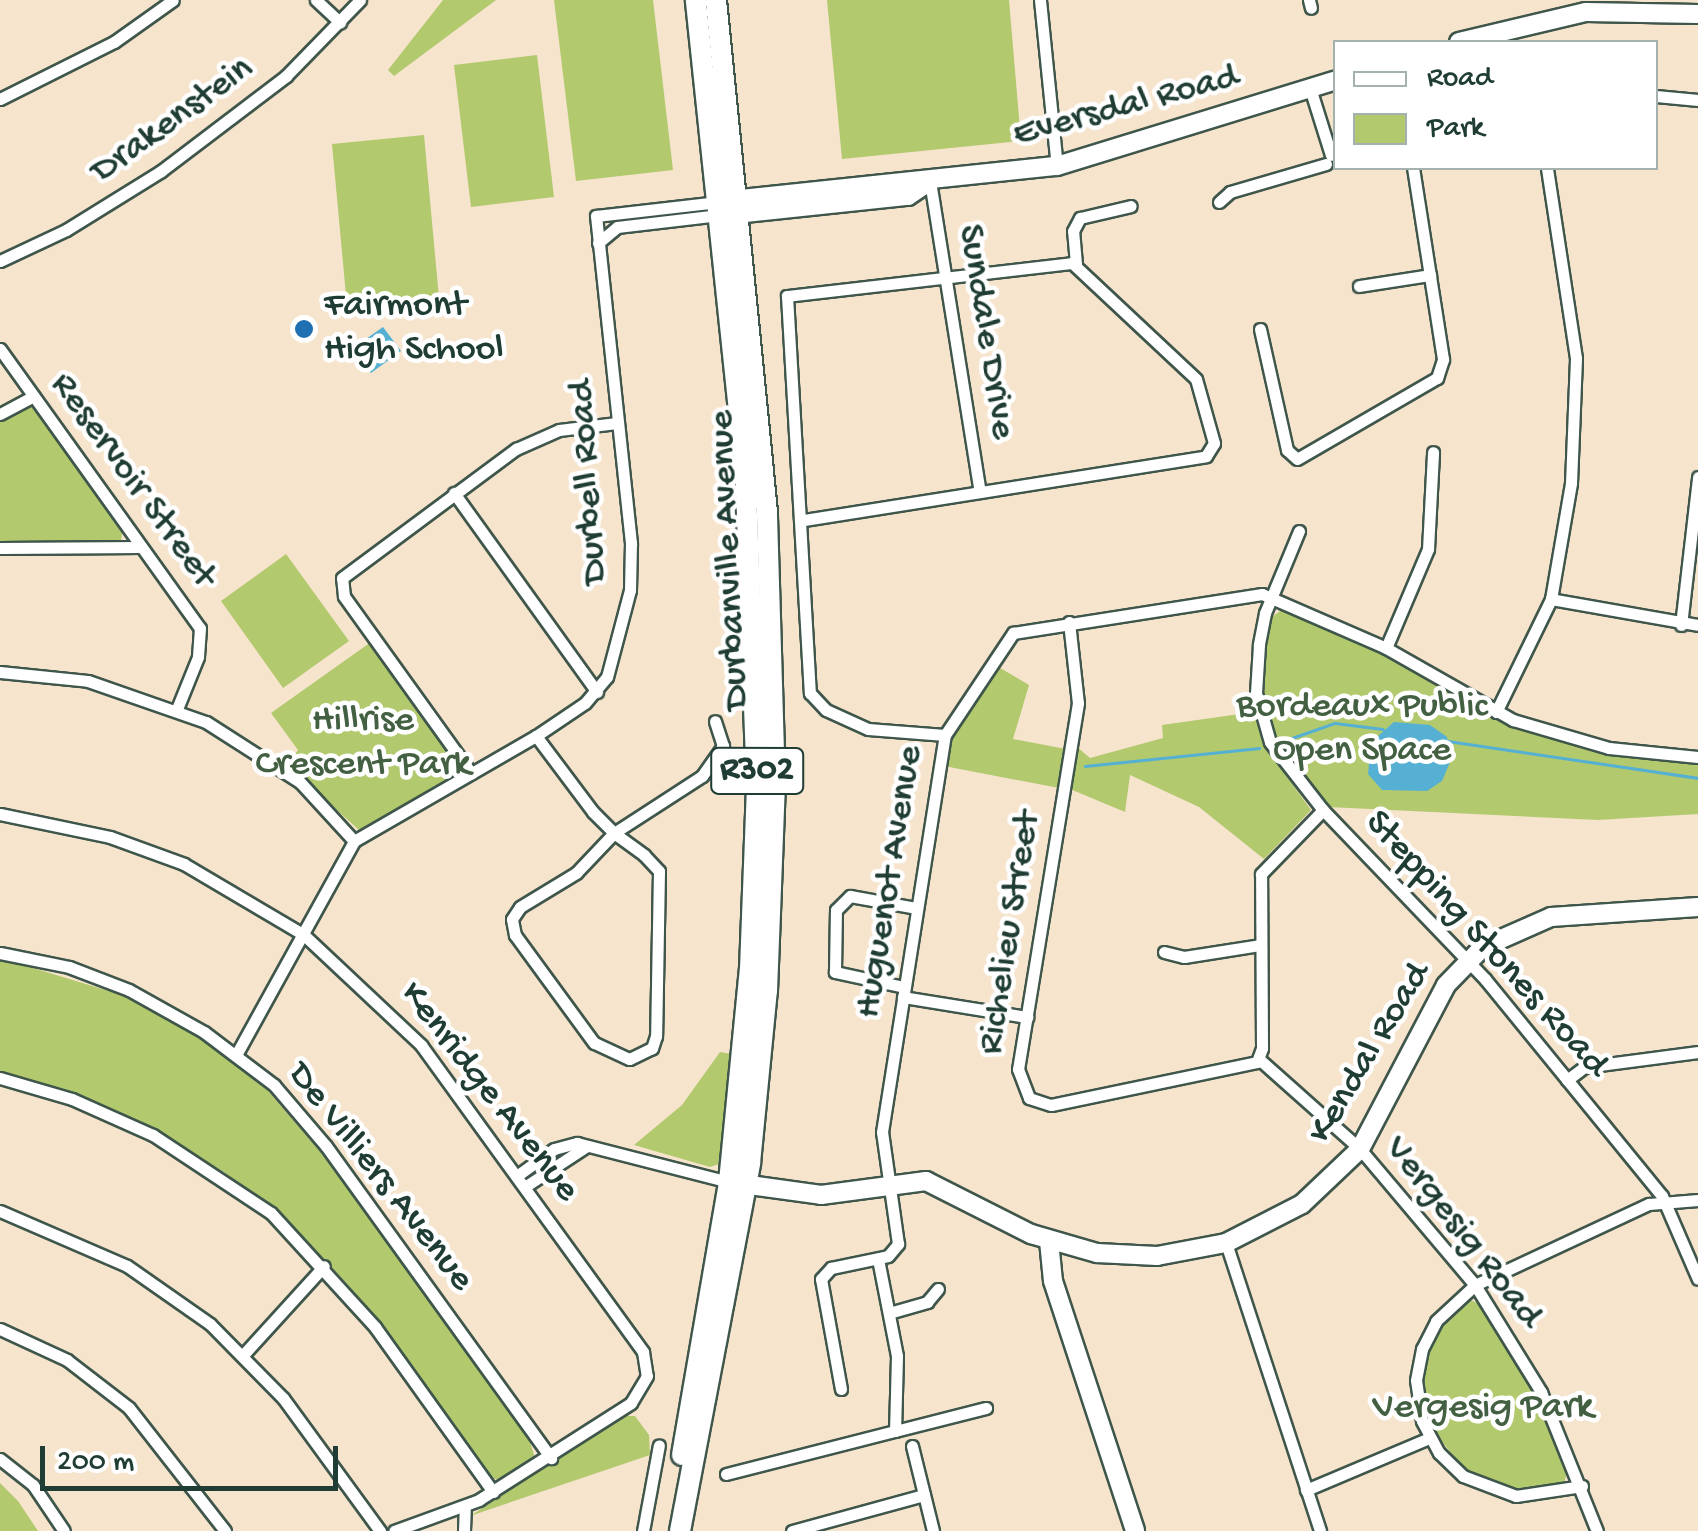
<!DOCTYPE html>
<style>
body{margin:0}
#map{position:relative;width:1698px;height:1531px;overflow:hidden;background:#f6e4cd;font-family:"Gochi Hand",sans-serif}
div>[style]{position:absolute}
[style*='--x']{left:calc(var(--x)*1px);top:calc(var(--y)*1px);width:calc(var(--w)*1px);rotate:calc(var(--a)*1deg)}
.green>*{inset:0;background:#b2c96e}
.water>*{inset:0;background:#55b0d3}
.stream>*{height:2.5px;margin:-1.25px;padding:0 1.25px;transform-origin:1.25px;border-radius:1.25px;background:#55b0d3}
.roads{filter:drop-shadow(2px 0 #3f564b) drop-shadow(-2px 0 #3f564b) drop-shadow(0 2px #3f564b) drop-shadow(0 -2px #3f564b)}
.street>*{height:11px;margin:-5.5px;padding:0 5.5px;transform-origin:5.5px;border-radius:5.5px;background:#fff}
.secondary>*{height:18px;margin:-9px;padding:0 9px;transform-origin:9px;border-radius:9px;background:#fff}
.primary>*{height:20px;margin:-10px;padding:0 10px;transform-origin:10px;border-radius:10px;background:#fff}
.dots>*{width:28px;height:28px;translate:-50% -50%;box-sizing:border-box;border:5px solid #fff;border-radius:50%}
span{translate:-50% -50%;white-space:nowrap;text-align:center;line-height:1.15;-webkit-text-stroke:9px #fff;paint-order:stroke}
.shield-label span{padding:2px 8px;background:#fff;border:2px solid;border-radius:8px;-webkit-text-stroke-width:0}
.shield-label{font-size:35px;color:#1f3d34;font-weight:700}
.street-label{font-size:38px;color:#1f3d34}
.poi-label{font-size:38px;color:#1f3d34}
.left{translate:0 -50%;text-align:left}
.park-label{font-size:38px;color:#446042}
.legend{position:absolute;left:1333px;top:40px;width:325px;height:130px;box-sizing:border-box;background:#fff;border:2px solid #a5b1ae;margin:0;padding:12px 18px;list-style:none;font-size:30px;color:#1f3d34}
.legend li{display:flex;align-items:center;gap:20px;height:50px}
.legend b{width:50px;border:2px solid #a5b1ae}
.scale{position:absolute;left:40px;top:1446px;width:298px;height:45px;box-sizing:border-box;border:5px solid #1f3d34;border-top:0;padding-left:12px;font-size:30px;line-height:35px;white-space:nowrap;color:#1f3d34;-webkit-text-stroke:8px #fff;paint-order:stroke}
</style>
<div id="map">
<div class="green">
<i style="clip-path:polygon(443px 0,496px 0,394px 76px,388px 70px)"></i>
<i style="clip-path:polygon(554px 0,653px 0,673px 170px,576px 181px)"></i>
<i style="clip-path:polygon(827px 0,1009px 0,1021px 141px,842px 159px)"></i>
<i style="clip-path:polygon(537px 55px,554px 197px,471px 207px,454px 65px)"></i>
<i style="clip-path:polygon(424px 135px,439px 298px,347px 306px,332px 144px)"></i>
<i style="clip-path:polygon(31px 405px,123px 528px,121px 541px,0 544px,0 419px)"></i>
<i style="clip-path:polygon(286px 554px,349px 641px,283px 688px,221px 601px)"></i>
<i style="clip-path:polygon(1283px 609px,1390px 656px,1511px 724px,1608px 754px,1698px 763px,1698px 814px,1598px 820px,1328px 807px,1276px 741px,1263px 701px,1269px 619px)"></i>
<i style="clip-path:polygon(371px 642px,458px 768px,452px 778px,359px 830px,287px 765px,298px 750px,271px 713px)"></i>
<i style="clip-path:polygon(995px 665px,1029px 685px,1013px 739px,1066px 749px,1059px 788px,944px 766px,952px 731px)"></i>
<i style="clip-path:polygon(1254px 712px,1269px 752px,1311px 810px,1264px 859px,1199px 807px,1130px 775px,1125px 812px,1070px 789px,1076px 746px,1090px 758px,1163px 738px,1162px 725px)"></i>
<i style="clip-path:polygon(0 958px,132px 998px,202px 1036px,263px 1085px,352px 1189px,528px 1436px,535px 1458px,499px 1480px,488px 1477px,348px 1285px,291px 1225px,224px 1172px,110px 1109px,0 1074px)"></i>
<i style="clip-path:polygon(720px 1052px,732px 1054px,719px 1164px,710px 1167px,634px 1145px,682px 1105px)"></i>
<i style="clip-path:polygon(1469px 1299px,1481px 1305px,1531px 1384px,1569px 1467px,1563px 1486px,1509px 1490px,1465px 1471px,1429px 1425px,1422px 1382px,1426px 1358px,1439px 1326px)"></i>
<i style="clip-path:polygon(625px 1416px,635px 1416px,649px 1435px,650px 1455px,470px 1516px)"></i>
<i style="clip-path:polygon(0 1483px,18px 1501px,38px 1531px,0 1531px)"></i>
</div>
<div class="water">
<i style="clip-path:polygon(383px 327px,401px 351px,371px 373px,353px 348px)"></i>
<i style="clip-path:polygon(1394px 722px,1430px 725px,1447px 737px,1451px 760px,1442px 781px,1427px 791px,1382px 790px,1368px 774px,1371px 742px)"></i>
</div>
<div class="stream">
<i style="--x:1289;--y:739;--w:49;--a:-19.2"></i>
<i style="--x:1335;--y:723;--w:48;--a:7.1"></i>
<i style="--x:1448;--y:741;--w:253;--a:8.4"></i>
<i style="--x:1085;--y:766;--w:175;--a:-5.9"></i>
</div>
<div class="roads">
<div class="street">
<i style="--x:316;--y:0;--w:33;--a:43"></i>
<i style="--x:1040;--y:0;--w:167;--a:84.2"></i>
<i style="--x:1309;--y:0;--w:8;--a:76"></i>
<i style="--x:1310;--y:88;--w:70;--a:72.6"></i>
<i style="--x:1656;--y:96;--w:42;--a:5.4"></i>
<i style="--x:0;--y:99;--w:127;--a:-26.6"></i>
<i style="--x:114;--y:42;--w:72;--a:-35.4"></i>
<i style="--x:930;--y:181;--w:315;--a:80.9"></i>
<i style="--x:1219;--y:202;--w:15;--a:-42"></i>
<i style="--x:1230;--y:192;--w:100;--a:-16.3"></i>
<i style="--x:598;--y:243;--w:25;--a:-40"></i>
<i style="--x:617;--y:227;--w:103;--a:-6.7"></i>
<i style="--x:0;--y:261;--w:73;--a:-25.2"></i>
<i style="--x:66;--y:230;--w:112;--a:-31.8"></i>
<i style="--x:161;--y:171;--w:157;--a:-37.2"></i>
<i style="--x:286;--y:76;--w:106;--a:-45.8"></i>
<i style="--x:1076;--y:264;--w:33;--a:-95"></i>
<i style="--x:1073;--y:231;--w:15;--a:-62"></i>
<i style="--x:1080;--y:218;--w:52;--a:-13.2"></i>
<i style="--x:1359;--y:286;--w:72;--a:-8.8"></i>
<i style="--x:1260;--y:329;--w:124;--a:77.4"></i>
<i style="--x:1287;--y:450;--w:13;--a:42"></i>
<i style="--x:1297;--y:459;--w:162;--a:-30.1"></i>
<i style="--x:1437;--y:378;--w:20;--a:-72"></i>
<i style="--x:1443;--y:359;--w:193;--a:-98.9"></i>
<i style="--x:0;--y:349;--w:343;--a:54.4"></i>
<i style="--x:200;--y:628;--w:29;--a:94"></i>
<i style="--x:198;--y:657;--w:56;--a:112"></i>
<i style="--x:0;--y:414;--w:38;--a:-28"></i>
<i style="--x:454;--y:493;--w:245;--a:54.3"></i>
<i style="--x:804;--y:520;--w:407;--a:-9"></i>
<i style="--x:1206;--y:456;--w:15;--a:-58"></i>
<i style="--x:1214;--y:443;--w:66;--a:-105.7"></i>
<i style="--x:1196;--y:379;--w:170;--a:-136.9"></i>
<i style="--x:1072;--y:263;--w:287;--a:173.4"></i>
<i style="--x:787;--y:296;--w:398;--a:86.7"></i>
<i style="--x:810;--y:693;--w:23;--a:47"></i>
<i style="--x:826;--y:710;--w:46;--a:24.3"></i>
<i style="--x:868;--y:729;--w:77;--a:4.5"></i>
<i style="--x:1299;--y:531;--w:89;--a:112.5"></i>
<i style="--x:1265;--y:613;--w:33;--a:101"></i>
<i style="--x:1259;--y:645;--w:48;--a:93.6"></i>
<i style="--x:1256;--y:693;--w:51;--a:74.1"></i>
<i style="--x:1270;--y:742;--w:86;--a:52.1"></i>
<i style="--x:1323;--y:810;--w:234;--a:46.2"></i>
<i style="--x:1485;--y:979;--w:280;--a:50.8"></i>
<i style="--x:1662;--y:1196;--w:90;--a:66.6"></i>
<i style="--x:0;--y:548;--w:141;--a:-0.4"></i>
<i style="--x:1551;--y:599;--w:149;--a:10"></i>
<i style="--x:1069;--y:622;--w:81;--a:83.7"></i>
<i style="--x:1078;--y:703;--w:371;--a:99.3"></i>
<i style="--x:1018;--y:1069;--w:31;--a:69"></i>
<i style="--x:1029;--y:1098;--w:23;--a:18"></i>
<i style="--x:1051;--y:1105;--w:210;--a:-11.8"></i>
<i style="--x:1257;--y:1062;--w:15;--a:-70"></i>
<i style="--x:1262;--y:1048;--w:174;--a:-90.3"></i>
<i style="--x:1261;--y:874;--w:89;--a:-45.9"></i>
<i style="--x:1681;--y:625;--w:149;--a:-83.4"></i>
<i style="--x:1386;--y:648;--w:108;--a:-67"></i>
<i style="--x:1428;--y:549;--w:97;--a:-87"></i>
<i style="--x:0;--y:672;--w:88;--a:5.8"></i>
<i style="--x:88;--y:681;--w:125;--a:19.2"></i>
<i style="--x:206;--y:722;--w:112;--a:32.6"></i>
<i style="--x:300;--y:782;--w:80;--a:47.5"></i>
<i style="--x:1496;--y:712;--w:126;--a:-64"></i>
<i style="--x:1551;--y:599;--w:118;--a:-80.2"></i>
<i style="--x:1571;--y:483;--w:125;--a:-87.7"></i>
<i style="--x:1576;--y:358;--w:192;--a:-98.7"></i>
<i style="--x:536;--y:736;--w:95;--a:53.1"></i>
<i style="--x:593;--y:812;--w:30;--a:45"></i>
<i style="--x:614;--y:833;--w:37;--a:36"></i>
<i style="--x:644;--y:855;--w:22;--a:47"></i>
<i style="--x:659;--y:871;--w:165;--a:91"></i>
<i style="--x:656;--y:1036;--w:13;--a:108"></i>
<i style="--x:652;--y:1048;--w:25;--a:154"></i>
<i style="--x:629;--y:1059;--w:38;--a:-155"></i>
<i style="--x:594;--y:1043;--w:134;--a:-126.2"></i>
<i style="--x:515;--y:935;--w:16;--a:-101"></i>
<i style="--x:512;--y:919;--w:14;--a:-56"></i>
<i style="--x:520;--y:907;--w:66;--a:-31.3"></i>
<i style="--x:576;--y:873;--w:55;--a:-46.5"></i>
<i style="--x:614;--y:833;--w:105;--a:-32.9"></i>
<i style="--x:702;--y:776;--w:37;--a:-55"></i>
<i style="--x:723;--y:746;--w:26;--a:-108"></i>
<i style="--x:471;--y:773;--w:218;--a:-125.7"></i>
<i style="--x:344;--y:596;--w:18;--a:-96"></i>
<i style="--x:342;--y:578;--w:217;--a:-36.6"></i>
<i style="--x:516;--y:449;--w:47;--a:-23.8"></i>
<i style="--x:559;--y:430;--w:58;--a:-6.9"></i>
<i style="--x:0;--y:814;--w:112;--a:11.8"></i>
<i style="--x:110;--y:837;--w:79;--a:20"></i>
<i style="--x:184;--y:864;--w:139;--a:30.6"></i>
<i style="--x:304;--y:935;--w:161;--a:43.2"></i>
<i style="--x:421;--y:1045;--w:379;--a:54.1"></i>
<i style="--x:643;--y:1352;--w:24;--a:81"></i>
<i style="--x:647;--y:1376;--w:31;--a:121"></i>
<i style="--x:631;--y:1403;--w:180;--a:147.5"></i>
<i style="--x:479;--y:1500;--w:90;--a:160"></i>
<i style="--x:354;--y:841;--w:210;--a:-30"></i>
<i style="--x:536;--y:736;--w:59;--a:-34"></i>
<i style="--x:585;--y:703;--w:34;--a:-50"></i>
<i style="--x:607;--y:677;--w:90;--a:-75.2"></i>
<i style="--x:630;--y:590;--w:47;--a:-88.8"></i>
<i style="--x:631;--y:543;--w:329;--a:-96.1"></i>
<i style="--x:596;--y:216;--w:123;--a:-6.5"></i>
<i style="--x:1164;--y:952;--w:21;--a:14"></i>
<i style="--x:1184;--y:957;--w:78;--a:-8.9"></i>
<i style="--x:0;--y:953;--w:70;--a:11.5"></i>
<i style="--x:69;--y:967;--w:64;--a:21"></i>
<i style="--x:129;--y:990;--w:86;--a:29.2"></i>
<i style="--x:204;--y:1032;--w:88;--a:37.1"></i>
<i style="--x:274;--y:1085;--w:80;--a:49.6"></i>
<i style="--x:326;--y:1146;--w:385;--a:54.2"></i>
<i style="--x:904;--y:987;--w:71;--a:-167.7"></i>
<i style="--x:835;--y:972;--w:62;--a:-89.1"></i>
<i style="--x:836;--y:910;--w:20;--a:-45"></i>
<i style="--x:850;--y:896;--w:68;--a:10.2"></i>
<i style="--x:903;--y:997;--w:126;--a:9.2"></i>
<i style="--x:236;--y:1055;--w:244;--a:-61.1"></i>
<i style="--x:1259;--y:1059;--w:135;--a:41.7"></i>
<i style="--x:1360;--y:1149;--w:178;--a:49.8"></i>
<i style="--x:1475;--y:1285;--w:126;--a:58.3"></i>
<i style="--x:1541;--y:1392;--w:150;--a:68.1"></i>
<i style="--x:0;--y:1078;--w:75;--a:16.3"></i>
<i style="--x:72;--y:1099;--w:89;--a:24"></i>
<i style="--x:153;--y:1135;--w:141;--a:33.5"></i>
<i style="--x:271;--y:1213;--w:154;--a:47.6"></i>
<i style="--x:375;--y:1327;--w:203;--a:54.4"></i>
<i style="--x:1567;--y:1080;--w:21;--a:-37"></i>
<i style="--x:1584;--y:1067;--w:115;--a:-7.5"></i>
<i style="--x:518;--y:1175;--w:44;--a:-35.8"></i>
<i style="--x:554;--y:1149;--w:24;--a:-15"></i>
<i style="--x:577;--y:1143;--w:157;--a:14.4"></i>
<i style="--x:526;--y:1186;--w:73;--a:-33.3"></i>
<i style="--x:0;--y:1211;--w:138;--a:23.4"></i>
<i style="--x:127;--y:1266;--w:101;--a:34.9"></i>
<i style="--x:210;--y:1324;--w:104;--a:45.4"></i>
<i style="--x:283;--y:1398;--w:165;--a:53.9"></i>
<i style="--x:1226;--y:1243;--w:303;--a:71.9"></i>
<i style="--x:878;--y:1259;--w:99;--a:78.9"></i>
<i style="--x:897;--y:1356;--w:75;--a:91.5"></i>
<i style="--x:895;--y:1431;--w:94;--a:-14.2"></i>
<i style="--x:889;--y:1313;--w:40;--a:-16"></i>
<i style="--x:927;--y:1302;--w:17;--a:-50"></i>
<i style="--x:0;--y:1329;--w:74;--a:24.8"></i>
<i style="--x:67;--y:1360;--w:78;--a:37.7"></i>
<i style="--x:129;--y:1408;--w:156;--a:52"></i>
<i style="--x:243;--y:1355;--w:120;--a:-47.7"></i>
<i style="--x:841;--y:1389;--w:112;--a:-100.3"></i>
<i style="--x:821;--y:1279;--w:15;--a:-48"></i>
<i style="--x:831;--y:1268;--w:58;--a:-11.9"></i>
<i style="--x:888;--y:1256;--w:16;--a:-50"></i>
<i style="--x:898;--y:1244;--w:113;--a:-98.1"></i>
<i style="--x:882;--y:1132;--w:402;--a:-81"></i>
<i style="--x:945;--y:735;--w:123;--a:-56.3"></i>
<i style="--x:1013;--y:633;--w:252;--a:-8.9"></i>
<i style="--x:1262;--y:594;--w:135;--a:23.5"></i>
<i style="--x:1386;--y:648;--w:146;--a:29.6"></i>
<i style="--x:1513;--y:720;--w:100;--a:16.3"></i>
<i style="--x:1609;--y:748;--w:89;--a:5.8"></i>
<i style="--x:912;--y:1446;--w:88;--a:76.1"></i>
<i style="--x:0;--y:1459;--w:42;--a:38.2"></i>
<i style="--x:33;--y:1485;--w:55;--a:56"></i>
<i style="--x:726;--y:1474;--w:174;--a:-14.3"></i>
<i style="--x:1582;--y:1486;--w:67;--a:171.4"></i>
<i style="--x:1516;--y:1496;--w:57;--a:-159.3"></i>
<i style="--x:1463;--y:1476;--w:33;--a:-136"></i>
<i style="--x:1439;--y:1453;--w:36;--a:-118"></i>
<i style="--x:1422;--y:1421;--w:41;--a:-98.3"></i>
<i style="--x:1416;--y:1380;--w:32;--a:-79"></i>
<i style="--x:1422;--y:1349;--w:31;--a:-63"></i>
<i style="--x:1436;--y:1321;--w:53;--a:-42.7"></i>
<i style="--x:1475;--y:1285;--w:192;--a:-25"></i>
<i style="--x:1649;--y:1204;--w:49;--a:-4.7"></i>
<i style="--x:1306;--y:1490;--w:134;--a:-22.9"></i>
<i style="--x:464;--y:1531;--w:23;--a:-88"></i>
<i style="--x:643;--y:1531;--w:87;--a:-79.5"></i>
<i style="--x:792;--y:1531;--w:137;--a:-15.3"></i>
</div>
<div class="secondary">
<i style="--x:1459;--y:42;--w:130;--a:-13.3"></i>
<i style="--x:1586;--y:12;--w:112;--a:1"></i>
<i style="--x:722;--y:201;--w:337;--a:-6"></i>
<i style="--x:1057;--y:166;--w:292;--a:-17.1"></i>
<i style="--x:726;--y:215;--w:183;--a:-6"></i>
<i style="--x:908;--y:196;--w:27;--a:-34"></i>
<i style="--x:735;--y:1183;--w:87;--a:7.9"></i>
<i style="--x:821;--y:1195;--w:106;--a:-7.6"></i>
<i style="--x:926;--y:1181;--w:118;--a:26.8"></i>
<i style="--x:1031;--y:1234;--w:69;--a:16.1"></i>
<i style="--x:1097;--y:1253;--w:60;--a:2.9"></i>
<i style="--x:1157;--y:1256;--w:70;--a:-10.7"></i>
<i style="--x:1226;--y:1243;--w:85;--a:-27.2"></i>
<i style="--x:1302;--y:1204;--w:80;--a:-43.5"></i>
<i style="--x:1360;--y:1149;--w:185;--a:-62.3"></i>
<i style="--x:1446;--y:985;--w:53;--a:-45.8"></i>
<i style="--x:1483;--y:947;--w:74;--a:-23.8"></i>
<i style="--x:1551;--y:917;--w:147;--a:-3.9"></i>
<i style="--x:1049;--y:1241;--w:40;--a:84.3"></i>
<i style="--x:1053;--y:1281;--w:263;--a:71.8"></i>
</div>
<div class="primary">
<i style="--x:682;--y:1455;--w:277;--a:-80.2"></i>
<i style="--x:729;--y:1182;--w:214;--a:-84.4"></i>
<i style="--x:750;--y:969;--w:181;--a:-87.8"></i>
<i style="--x:757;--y:788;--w:320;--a:-92.1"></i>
<i style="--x:745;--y:468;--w:471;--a:-96"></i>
<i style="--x:680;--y:1531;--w:375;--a:-79.2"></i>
<i style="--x:750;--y:1163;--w:173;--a:-84.4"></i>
<i style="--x:767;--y:991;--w:205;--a:-87.8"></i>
<i style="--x:775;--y:786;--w:274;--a:-91.7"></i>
<i style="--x:767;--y:512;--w:515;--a:-95.69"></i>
</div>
</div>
<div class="dots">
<i style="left:304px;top:329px;background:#1f6fb2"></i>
</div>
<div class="shield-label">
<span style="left:757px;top:771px">R302</span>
</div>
<div class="street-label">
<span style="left:1126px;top:107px;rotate:-15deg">Eversdal Road</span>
<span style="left:173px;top:121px;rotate:-36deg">Drakenstein</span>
<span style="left:985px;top:332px;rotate:81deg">Sundale Drive</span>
<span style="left:132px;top:481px;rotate:54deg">Reservoir Street</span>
<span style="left:590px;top:482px;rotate:-94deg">Durbell Road</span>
<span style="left:731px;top:560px;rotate:-93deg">Durbanville Avenue</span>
<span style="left:891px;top:882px;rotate:-81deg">Huguenot Avenue</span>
<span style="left:1011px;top:933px;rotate:-81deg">Richelieu Street</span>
<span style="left:1485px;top:945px;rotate:48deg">Stepping Stones Road</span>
<span style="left:1371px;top:1054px;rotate:-59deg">Kendal Road</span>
<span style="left:488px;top:1093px;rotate:52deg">Kenridge Avenue</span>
<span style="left:379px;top:1178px;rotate:52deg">De Villiers Avenue</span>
<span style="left:1462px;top:1233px;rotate:52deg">Vergesig Road</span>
</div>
<div class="poi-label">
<span class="left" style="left:324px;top:329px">Fairmont<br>High School</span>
</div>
<div class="park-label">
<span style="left:1362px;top:730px">Bordeaux Public<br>Open Space</span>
<span style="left:363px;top:744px">Hillrise<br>Crescent Park</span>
<span style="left:1483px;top:1409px">Vergesig Park</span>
</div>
<ul class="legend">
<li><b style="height:12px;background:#fff"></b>Road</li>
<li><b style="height:28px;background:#b2c96e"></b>Park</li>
</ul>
<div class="scale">200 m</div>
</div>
